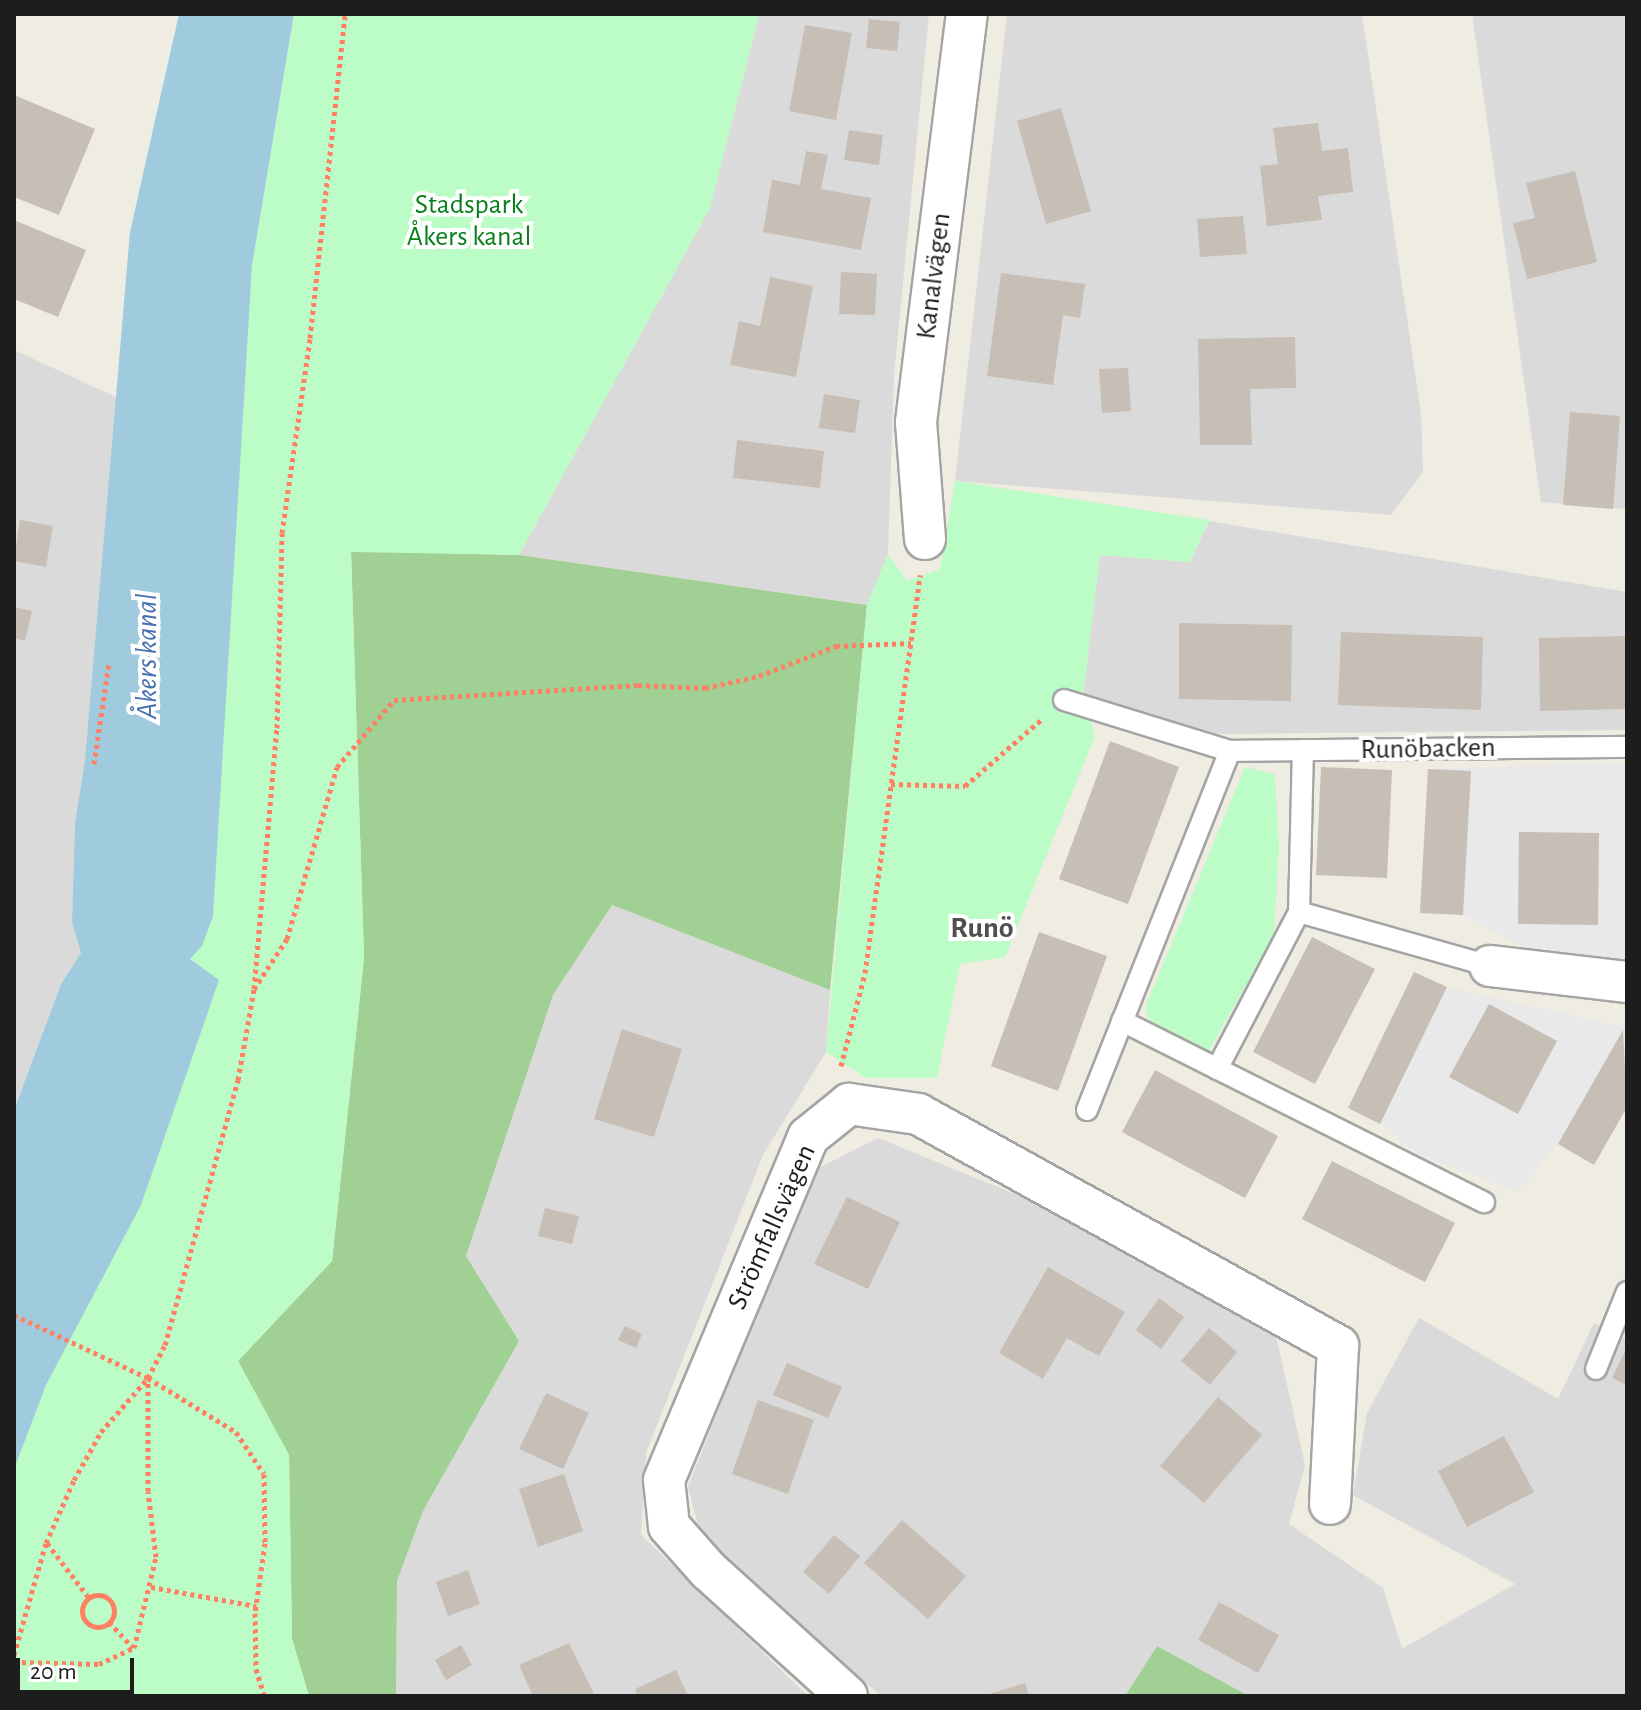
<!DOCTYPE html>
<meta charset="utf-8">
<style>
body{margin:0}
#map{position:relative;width:1641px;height:1710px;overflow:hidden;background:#efece2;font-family:"Alegreya Sans",sans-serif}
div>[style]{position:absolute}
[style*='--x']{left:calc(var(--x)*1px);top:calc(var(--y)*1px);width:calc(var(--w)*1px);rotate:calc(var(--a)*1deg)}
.residential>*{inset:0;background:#dbdada}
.forest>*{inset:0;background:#a1d095}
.park>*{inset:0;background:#bcfcc6}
.parking>*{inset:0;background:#e9e9e9}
.water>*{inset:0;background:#a0cbdf}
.building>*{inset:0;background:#c7beb5}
.path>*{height:5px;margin-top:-2.5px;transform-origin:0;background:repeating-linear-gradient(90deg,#ff8063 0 4px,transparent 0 8px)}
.path>.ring{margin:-2.5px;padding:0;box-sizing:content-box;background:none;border:5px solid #ff8063;border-radius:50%}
.roads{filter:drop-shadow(2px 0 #a4a4a4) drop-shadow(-2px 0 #a4a4a4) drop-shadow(0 2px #a4a4a4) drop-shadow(0 -2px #a4a4a4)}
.lane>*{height:20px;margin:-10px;padding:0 10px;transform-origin:10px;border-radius:10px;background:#fff}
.street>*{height:40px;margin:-20px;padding:0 20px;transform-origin:20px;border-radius:20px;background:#fff}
span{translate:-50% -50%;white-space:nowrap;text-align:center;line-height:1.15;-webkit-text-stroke:8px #fff;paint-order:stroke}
.park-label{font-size:28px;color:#067f1a}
.street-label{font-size:28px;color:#1d1d1d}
.water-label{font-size:30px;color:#4572b0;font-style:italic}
.neighbourhood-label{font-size:30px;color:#505050;font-weight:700}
.frame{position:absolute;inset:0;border:16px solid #1d1d1d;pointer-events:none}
.scale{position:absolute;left:16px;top:1658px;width:118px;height:36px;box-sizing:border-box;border:4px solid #1d1d1d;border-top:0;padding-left:10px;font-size:24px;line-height:28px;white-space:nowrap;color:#1d1d1d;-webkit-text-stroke:6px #fff;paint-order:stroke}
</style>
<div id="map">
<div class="residential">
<i style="clip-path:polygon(759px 14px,929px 14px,894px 376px,888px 554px,867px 605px,519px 555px,710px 208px)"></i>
<i style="clip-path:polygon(1007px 14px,1362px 14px,1421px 413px,1423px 472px,1391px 515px,955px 481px)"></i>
<i style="clip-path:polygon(1472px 14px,1627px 14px,1627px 509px,1541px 502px)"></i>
<i style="clip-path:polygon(14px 350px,118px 398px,85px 760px,75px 823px,72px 922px,81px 953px,61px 984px,14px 1110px)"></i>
<i style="clip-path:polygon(1209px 521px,1627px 592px,1627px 730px,1219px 734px,1083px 696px,1100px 555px,1190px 562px)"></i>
<i style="clip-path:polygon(612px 905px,830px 990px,826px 1052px,763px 1155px,646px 1453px,641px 1535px,808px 1696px,396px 1696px,397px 1581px,423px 1511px,519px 1341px,466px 1256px,553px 995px)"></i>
<i style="clip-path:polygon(878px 1138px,1066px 1215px,1276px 1336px,1305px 1465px,1289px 1524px,1383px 1588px,1402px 1649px,1515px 1584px,1353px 1495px,1367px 1413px,1419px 1318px,1558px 1399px,1594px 1323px,1627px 1340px,1627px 1696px,1249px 1696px,1157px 1646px,1125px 1696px,881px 1696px,701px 1536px,688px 1487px,811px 1172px)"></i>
</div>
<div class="forest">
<i style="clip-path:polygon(351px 551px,519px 555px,867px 605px,830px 990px,612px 905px,553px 995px,466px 1256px,519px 1341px,423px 1511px,397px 1581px,396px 1696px,309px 1696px,292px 1639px,289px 1455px,238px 1361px,332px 1261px,364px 958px)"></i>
<i style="clip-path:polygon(1157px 1646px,1249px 1696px,1125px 1696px)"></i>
</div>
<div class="park">
<i style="clip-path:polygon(294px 14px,759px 14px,710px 208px,519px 555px,351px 552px,364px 958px,332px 1261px,238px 1361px,289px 1455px,292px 1639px,309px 1696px,14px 1696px,14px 1469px,189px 959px,231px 576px,252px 265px)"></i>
<i style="clip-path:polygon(955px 481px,1209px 520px,1190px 562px,1100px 555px,1083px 696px,1095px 736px,1005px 957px,960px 964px,937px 1078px,866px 1078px,826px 1052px,867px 605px,888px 554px,907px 581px,940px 569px)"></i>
<i style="clip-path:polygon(1245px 767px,1275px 774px,1279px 847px,1274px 936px,1208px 1052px,1150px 1023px,1145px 1008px)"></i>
</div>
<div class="parking">
<i style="clip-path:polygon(1627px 763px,1627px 965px,1532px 952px,1463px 915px,1420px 913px,1428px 769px)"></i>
<i style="clip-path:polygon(1414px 972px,1447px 987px,1627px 1028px,1627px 1107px,1594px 1165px,1558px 1144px,1518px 1192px,1419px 1155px,1380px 1124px,1348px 1108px)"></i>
</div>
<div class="water">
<i style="clip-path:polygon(179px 14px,294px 14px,252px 265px,213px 916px,202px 946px,190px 959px,219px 980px,141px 1205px,46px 1385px,14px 1469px,14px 1110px,61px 984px,81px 953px,72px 922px,75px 823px,85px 760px,130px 232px)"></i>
</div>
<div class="building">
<i style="clip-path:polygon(869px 19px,900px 22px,897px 51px,866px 48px)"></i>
<i style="clip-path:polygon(805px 25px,852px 33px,836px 120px,789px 111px)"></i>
<i style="clip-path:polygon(14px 95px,95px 129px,59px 215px,14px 197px)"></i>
<i style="clip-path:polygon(1061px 108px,1091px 211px,1046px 224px,1017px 121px)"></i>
<i style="clip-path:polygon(1318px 123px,1322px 151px,1348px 148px,1353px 192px,1318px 196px,1322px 220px,1267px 226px,1260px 166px,1278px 164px,1273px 128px)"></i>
<i style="clip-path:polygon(849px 130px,883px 135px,879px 165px,844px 160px)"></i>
<i style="clip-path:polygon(806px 151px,828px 155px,821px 189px,871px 198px,861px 250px,763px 232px,772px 180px,800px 185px)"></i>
<i style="clip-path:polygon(1575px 171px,1597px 262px,1527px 279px,1513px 223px,1535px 218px,1526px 183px)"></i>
<i style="clip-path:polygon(1243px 216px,1247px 254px,1200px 257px,1197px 219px)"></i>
<i style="clip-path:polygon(14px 220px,86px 250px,58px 317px,14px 299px)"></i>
<i style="clip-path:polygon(841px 272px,877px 274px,875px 315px,839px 314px)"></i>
<i style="clip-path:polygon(1001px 273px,1085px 284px,1080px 318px,1063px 315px,1053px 385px,987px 376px)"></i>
<i style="clip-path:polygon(770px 277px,813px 286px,796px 377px,730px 365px,739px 321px,760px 326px)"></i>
<i style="clip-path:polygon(1295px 337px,1296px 388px,1250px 389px,1252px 445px,1200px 445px,1198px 339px)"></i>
<i style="clip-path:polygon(1128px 368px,1131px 411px,1102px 413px,1099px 369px)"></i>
<i style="clip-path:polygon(824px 394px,860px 400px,855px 433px,819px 428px)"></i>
<i style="clip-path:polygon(1570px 412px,1620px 416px,1613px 509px,1563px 505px)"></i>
<i style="clip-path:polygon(737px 440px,824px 451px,820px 488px,733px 478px)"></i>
<i style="clip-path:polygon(20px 520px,53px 526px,46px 567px,14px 561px)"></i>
<i style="clip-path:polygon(14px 607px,32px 611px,25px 641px,14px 638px)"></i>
<i style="clip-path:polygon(1179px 623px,1292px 625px,1291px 701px,1179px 699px)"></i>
<i style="clip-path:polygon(1341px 632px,1483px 637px,1481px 710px,1338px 705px)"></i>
<i style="clip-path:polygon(1627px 636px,1627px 709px,1540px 711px,1539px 638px)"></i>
<i style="clip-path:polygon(1110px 741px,1179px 767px,1128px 904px,1059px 879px)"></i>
<i style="clip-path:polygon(1321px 767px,1392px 770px,1387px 878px,1316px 875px)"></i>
<i style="clip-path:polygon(1428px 769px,1471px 771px,1463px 915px,1420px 913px)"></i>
<i style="clip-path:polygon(1519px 832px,1599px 833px,1598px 925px,1518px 924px)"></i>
<i style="clip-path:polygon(1039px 932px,1107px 956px,1058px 1091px,991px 1066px)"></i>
<i style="clip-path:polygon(1312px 937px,1375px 969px,1315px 1084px,1253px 1052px)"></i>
<i style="clip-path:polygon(1414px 972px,1447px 987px,1380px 1124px,1348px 1108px)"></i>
<i style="clip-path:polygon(1489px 1004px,1557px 1041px,1518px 1114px,1449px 1077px)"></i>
<i style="clip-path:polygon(622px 1029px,682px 1049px,654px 1137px,594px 1119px)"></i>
<i style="clip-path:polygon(1623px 1030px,1627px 1107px,1594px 1165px,1558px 1144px)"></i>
<i style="clip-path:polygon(1155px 1070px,1278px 1136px,1245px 1198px,1122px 1132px)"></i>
<i style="clip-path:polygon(1332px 1161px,1455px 1223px,1425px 1282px,1302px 1219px)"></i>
<i style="clip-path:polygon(847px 1197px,900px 1222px,868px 1289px,814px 1264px)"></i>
<i style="clip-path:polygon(545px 1208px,579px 1216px,572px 1244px,538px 1236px)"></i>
<i style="clip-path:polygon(1048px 1267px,1125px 1312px,1099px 1356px,1067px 1338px,1043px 1379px,999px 1353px)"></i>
<i style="clip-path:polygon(1159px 1298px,1184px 1317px,1161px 1349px,1136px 1330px)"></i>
<i style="clip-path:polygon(625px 1326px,642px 1334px,636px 1348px,618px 1340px)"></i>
<i style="clip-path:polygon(1209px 1328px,1237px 1352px,1210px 1385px,1181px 1361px)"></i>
<i style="clip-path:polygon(1627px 1347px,1627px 1385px,1612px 1378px)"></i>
<i style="clip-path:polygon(787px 1363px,842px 1387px,828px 1418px,773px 1395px)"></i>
<i style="clip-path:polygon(546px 1393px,589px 1413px,563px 1469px,519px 1449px)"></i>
<i style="clip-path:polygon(1218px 1397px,1262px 1435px,1204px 1503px,1160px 1466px)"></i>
<i style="clip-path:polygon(758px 1400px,814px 1420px,788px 1494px,732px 1474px)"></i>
<i style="clip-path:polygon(1504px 1436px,1534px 1492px,1467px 1527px,1438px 1471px)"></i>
<i style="clip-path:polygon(564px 1474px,583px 1531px,538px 1547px,519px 1489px)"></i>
<i style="clip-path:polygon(902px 1520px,966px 1576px,928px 1619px,864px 1563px)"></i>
<i style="clip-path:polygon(834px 1535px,860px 1556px,829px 1594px,803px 1572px)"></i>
<i style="clip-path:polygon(468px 1570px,480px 1604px,448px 1616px,436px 1582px)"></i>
<i style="clip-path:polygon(1219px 1602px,1279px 1635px,1258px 1673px,1198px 1640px)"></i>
<i style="clip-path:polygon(569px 1643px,595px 1696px,533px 1696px,519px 1665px)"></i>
<i style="clip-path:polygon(461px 1645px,472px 1665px,446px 1680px,435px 1660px)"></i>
<i style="clip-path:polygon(676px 1670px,688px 1696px,638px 1696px,635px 1689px)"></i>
<i style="clip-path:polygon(1025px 1683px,1029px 1696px,986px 1696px,986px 1695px)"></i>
</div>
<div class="path">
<i style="--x:94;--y:764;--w:102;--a:-81.6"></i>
<i style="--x:891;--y:784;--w:74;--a:1.5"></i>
<i style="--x:965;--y:786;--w:102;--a:-41"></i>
<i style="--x:254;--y:989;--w:60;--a:-56.6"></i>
<i style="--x:287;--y:939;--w:179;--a:-73.8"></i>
<i style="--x:337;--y:767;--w:88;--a:-49.6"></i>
<i style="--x:394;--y:700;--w:244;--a:-3.5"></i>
<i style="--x:638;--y:685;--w:67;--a:2.6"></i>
<i style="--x:705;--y:688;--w:55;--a:-12.5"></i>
<i style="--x:759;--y:676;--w:83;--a:-21.3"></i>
<i style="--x:836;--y:646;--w:75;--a:-2.3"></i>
<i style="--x:841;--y:1066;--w:96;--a:-75.5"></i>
<i style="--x:865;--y:973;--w:402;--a:-82.1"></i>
<i style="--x:14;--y:1315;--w:148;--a:25.2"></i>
<i style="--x:148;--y:1378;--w:103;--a:31.5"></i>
<i style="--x:236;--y:1432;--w:50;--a:56.3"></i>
<i style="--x:264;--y:1474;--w:69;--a:89.2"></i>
<i style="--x:265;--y:1543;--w:71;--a:98.1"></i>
<i style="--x:255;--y:1613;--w:56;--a:89"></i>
<i style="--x:256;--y:1669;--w:28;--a:73"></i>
<i style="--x:47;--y:1543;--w:69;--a:52.6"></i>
<i style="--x:151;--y:1587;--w:107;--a:10.3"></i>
<i class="ring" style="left:82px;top:1595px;width:27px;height:27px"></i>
<i style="--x:109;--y:1622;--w:35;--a:47"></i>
<i style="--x:14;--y:1655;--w:116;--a:-74.1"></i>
<i style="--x:46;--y:1543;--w:69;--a:-66"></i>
<i style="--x:74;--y:1480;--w:55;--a:-60.6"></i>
<i style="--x:101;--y:1432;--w:72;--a:-49"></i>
<i style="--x:148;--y:1378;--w:37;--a:-63"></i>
<i style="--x:165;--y:1345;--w:275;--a:-74.6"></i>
<i style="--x:238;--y:1080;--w:92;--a:-80"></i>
<i style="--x:254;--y:989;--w:262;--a:-85"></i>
<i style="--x:277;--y:728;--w:195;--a:-88.5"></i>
<i style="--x:282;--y:533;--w:197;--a:-81.8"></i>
<i style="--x:310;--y:338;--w:326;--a:-83.8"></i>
<i style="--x:14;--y:1662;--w:85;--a:1.3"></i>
<i style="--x:99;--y:1664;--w:38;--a:-25"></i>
<i style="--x:134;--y:1648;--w:94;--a:-76.4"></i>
<i style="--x:156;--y:1557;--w:66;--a:-96.9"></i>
<i style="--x:148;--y:1491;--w:112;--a:-90"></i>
</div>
<div class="roads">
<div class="lane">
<i style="--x:1064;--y:700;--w:174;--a:17.1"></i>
<i style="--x:1230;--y:751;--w:397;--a:-0.6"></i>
<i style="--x:1299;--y:912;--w:198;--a:15.8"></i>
<i style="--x:1122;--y:1021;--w:405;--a:26.6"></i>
<i style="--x:1217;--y:1069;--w:177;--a:-62.4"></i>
<i style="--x:1299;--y:912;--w:162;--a:-88.6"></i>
<i style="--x:1087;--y:1110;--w:386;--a:-68.3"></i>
<i style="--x:1596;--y:1369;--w:83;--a:-68.1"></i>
</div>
<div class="street">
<i style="--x:925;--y:539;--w:117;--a:-94.4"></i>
<i style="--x:916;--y:422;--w:411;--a:-82.9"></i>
<i style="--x:1490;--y:966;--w:138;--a:6.7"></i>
<i style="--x:847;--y:1696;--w:188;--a:-137.8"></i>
<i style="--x:708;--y:1570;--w:59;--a:-131.6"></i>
<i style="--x:669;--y:1526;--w:46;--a:-96.2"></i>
<i style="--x:664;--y:1480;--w:372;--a:-67.2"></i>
<i style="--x:808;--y:1137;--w:53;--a:-38.8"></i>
<i style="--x:849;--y:1104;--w:70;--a:8.2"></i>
<i style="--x:918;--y:1114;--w:480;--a:28.9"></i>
<i style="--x:1338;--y:1346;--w:158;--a:92.9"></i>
</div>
</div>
<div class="park-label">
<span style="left:469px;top:221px">Stadspark<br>Åkers kanal</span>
</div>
<div class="street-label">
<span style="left:934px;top:276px;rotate:-83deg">Kanalvägen</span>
<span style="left:1428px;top:749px;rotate:-1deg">Runöbacken</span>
<span style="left:772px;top:1227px;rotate:-66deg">Strömfallsvägen</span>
</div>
<div class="water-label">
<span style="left:147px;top:656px;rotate:-90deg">Åkers kanal</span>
</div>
<div class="neighbourhood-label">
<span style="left:982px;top:928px">Runö</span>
</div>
<div class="frame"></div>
<div class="scale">20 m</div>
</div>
